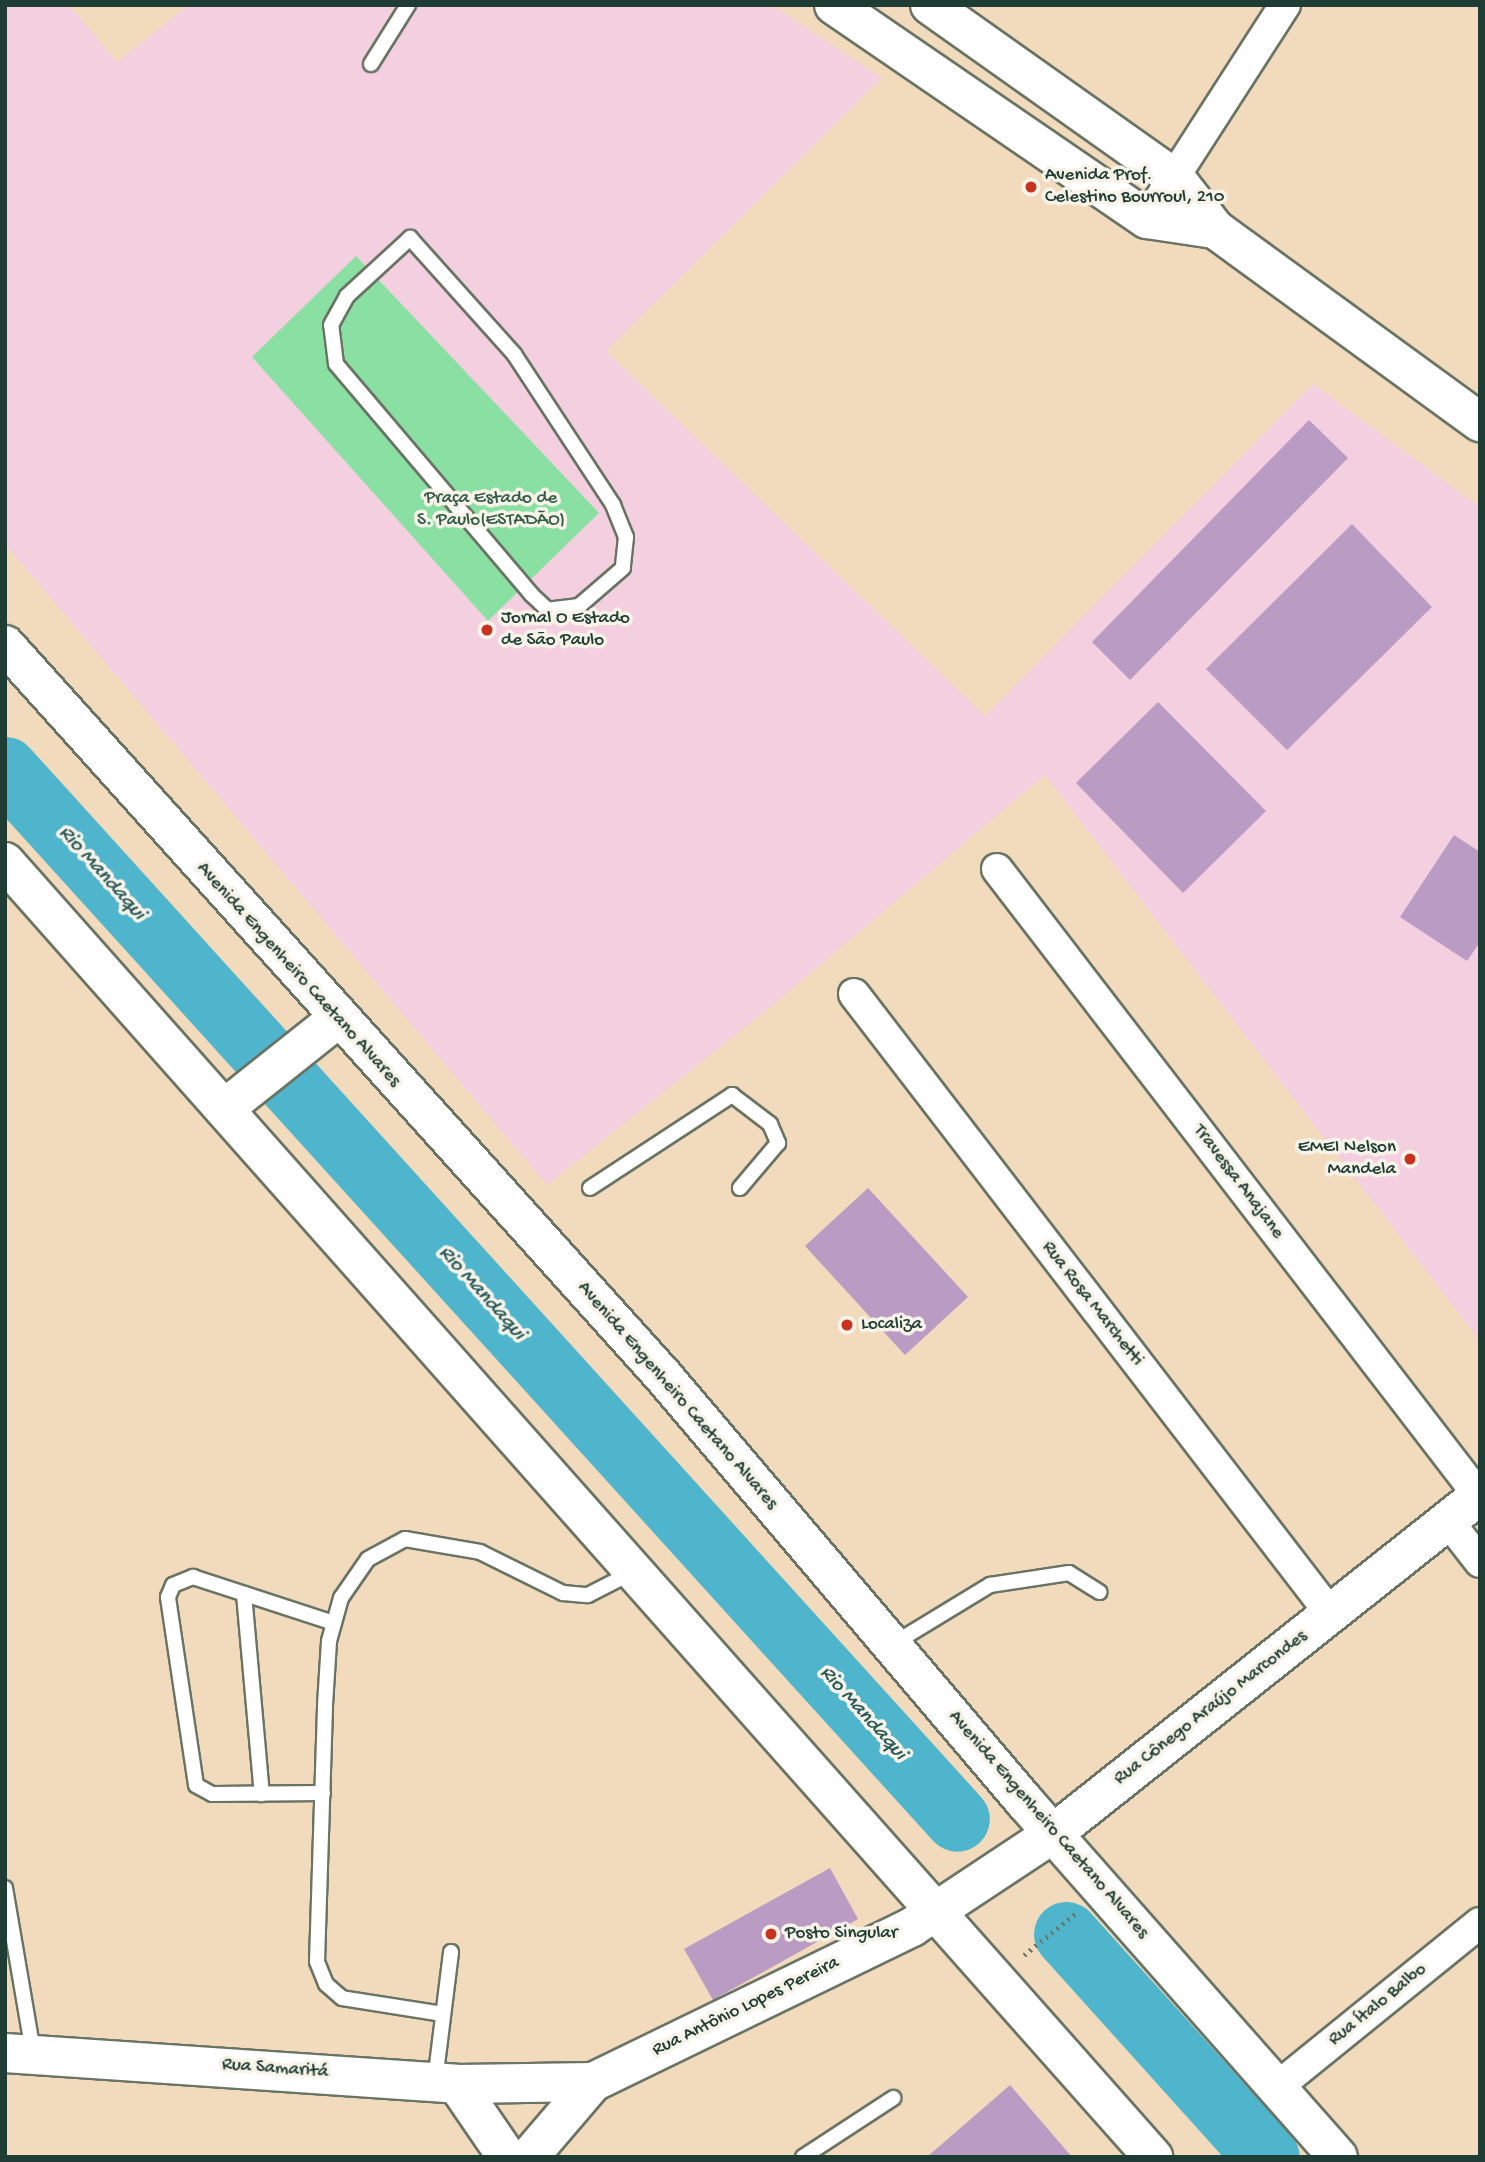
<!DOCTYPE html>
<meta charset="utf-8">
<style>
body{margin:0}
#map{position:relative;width:1485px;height:2162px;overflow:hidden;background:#f2dbbc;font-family:"Gochi Hand",sans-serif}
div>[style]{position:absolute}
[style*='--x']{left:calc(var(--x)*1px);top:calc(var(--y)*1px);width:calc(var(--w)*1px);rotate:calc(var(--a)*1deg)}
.built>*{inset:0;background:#f3cfe0}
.green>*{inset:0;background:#8ae0a3}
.river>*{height:65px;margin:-32.5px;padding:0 32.5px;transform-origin:32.5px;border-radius:32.5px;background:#4eb5cc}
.building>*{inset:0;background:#b99bc4}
.path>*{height:4.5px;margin-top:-2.25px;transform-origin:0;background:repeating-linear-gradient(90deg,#697464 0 2px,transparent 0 7px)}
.roads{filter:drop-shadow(2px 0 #697464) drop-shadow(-2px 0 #697464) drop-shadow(0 2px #697464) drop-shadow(0 -2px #697464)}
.lane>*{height:14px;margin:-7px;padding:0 7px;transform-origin:7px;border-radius:7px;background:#fff}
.street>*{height:30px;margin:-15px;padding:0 15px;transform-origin:15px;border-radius:15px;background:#fff}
.secondary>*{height:38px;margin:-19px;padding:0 19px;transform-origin:19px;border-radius:19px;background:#fff}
.primary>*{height:38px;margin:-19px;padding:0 19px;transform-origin:19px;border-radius:19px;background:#fff}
.dots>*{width:19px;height:19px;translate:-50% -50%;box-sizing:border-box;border:4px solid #f7f3e8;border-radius:50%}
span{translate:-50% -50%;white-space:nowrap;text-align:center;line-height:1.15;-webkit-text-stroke:7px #f7f3e8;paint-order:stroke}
.poi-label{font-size:19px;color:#1f3d34}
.left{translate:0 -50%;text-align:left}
.right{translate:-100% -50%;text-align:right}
.park-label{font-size:19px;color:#345e4a}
.street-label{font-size:19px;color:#1f3d34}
.water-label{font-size:21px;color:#2b5b5a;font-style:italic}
.frame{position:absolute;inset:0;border:7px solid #1f3d34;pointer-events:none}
</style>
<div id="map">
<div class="built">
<i style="clip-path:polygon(5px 5px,69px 5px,117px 62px,189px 5px,772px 5px,882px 78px,606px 351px,985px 716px,1313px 384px,1480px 507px,1480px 1341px,1045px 775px,768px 1009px,547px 1185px,5px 544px)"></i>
</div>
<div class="green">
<i style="clip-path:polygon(356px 256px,599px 513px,488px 621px,252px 357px)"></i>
</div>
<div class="river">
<i style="--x:5;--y:769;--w:1417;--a:47.8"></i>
<i style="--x:1066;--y:1934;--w:300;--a:48"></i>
</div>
<div class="building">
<i style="clip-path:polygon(1309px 420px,1348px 458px,1130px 680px,1092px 642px)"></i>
<i style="clip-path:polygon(1352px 524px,1432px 607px,1287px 750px,1206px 669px)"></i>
<i style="clip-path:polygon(1158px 702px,1266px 811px,1183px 893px,1076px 783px)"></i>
<i style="clip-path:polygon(1454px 835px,1480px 852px,1480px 942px,1467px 961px,1400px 917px)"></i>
<i style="clip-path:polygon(868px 1188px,968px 1297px,905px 1355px,805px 1246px)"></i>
<i style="clip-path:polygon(830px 1868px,858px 1919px,713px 2000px,684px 1949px)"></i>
<i style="clip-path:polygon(1010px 2085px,1072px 2157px,927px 2157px)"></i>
</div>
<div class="path">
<i style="--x:1024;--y:1955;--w:67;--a:-38.9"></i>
</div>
<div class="roads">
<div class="lane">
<i style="--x:371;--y:64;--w:70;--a:-57.9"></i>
<i style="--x:410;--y:238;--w:156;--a:48.1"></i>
<i style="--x:514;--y:354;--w:181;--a:56.7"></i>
<i style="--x:613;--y:505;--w:35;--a:68"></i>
<i style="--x:626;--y:537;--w:31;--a:96"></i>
<i style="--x:623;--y:568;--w:58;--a:139.2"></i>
<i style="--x:579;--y:606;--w:31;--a:173"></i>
<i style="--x:548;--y:610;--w:22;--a:-137"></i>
<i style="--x:532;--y:595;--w:303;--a:-130.3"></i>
<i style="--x:336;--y:364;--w:39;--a:-97"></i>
<i style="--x:331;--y:325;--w:33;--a:-61"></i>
<i style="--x:347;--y:296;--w:86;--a:-42.6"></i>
<i style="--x:590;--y:1188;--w:170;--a:-33.2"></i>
<i style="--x:732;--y:1095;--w:48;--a:37.3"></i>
<i style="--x:770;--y:1124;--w:21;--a:67"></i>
<i style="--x:778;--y:1143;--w:59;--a:130.2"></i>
<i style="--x:244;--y:1594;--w:201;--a:84.9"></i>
<i style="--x:893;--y:1644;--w:114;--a:-31.3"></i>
<i style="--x:990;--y:1585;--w:80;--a:-8.6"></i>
<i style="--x:1069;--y:1573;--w:36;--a:32"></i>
<i style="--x:323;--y:1793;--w:111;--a:179.5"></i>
<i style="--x:212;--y:1794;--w:18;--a:-151"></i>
<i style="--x:196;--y:1785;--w:190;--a:-98.5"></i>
<i style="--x:168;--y:1597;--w:13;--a:-67"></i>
<i style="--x:173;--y:1585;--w:22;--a:-22"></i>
<i style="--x:193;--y:1577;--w:148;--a:18.1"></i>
<i style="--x:5;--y:1888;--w:165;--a:80.3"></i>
<i style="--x:443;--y:2014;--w:102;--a:-171"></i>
<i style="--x:342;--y:1998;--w:21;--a:-139"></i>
<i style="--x:326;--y:1984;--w:24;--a:-112"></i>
<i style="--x:317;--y:1962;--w:257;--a:-88.2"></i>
<i style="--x:325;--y:1705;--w:64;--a:-86.4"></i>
<i style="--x:329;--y:1641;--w:45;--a:-74.4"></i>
<i style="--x:341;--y:1598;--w:47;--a:-55.3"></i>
<i style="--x:368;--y:1559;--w:42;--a:-28.4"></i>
<i style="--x:405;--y:1539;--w:76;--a:9.8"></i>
<i style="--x:480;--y:1552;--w:93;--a:26.3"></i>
<i style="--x:563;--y:1593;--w:25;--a:5"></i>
<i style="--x:588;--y:1595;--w:51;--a:-27.1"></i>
<i style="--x:435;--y:2081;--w:130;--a:-82.9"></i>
<i style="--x:803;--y:2157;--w:108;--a:-33.2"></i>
</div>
<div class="street">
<i style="--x:1147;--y:219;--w:255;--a:-57.2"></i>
<i style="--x:997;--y:869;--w:791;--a:52.45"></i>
<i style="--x:854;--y:994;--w:781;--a:52.44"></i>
<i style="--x:1448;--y:1521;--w:52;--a:52"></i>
<i style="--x:1276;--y:2088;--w:262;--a:-39"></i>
</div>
<div class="secondary">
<i style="--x:834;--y:5;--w:379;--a:34.4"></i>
<i style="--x:1147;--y:219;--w:69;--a:8.4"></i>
<i style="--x:930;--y:5;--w:301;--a:35.3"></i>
<i style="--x:1176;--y:179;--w:63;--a:52"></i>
<i style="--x:1215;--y:229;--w:328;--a:36.1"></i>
<i style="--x:5;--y:2053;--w:453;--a:3.9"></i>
<i style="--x:457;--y:2084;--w:136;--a:-0.8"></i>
<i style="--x:457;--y:2084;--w:88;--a:55.6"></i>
<i style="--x:529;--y:2157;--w:99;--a:-49.5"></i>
<i style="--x:593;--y:2082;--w:355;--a:-25.9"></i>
<i style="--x:912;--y:1927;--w:170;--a:-33.5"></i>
<i style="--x:1054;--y:1833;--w:544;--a:-38.43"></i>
</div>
<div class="primary">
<i style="--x:5;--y:645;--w:985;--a:48"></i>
<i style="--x:664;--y:1377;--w:558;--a:49.66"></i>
<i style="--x:1025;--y:1802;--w:473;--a:48.6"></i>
<i style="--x:5;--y:862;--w:1731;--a:48.44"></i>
<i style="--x:224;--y:1109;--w:143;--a:-38.5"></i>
</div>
</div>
<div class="dots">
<i style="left:1031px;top:187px;background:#c8321e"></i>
<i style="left:487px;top:630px;background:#c8321e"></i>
<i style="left:1410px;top:1159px;background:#c8321e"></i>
<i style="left:847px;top:1325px;background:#c8321e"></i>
<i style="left:771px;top:1934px;background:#c8321e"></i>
</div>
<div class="poi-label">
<span class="left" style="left:1045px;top:187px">Avenida Prof.<br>Celestino Bourroul, 210</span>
<span class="left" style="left:501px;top:630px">Jornal O Estado<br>de São Paulo</span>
<span class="right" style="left:1396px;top:1159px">EMEI Nelson<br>Mandela</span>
<span class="left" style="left:861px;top:1325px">Localiza</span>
<span class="left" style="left:785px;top:1934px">Posto Singular</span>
</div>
<div class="park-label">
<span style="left:491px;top:510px">Praça Estado de<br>S. Paulo(ESTADÃO)</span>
</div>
<div class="street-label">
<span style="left:298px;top:975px;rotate:48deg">Avenida Engenheiro Caetano Alvares</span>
<span style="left:1238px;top:1182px;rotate:53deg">Travessa Anajane</span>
<span style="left:1092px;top:1304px;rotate:52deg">Rua Rosa Marchetti</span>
<span style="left:677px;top:1396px;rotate:49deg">Avenida Engenheiro Caetano Alvares</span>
<span style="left:1211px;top:1708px;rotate:-38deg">Rua Cônego Araújo Marcondes</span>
<span style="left:1048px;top:1825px;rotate:49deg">Avenida Engenheiro Caetano Alvares</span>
<span style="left:1378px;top:2005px;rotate:-39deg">Rua Ítalo Balbo</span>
<span style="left:746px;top:2007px;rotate:-26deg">Rua Antônio Lopes Pereira</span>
<span style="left:275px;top:2069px;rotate:4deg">Rua Samaritá</span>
</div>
<div class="water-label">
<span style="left:101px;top:874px;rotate:48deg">Rio Mandaqui</span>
<span style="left:481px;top:1294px;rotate:48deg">Rio Mandaqui</span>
<span style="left:862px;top:1714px;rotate:48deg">Rio Mandaqui</span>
</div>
<div class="frame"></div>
</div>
